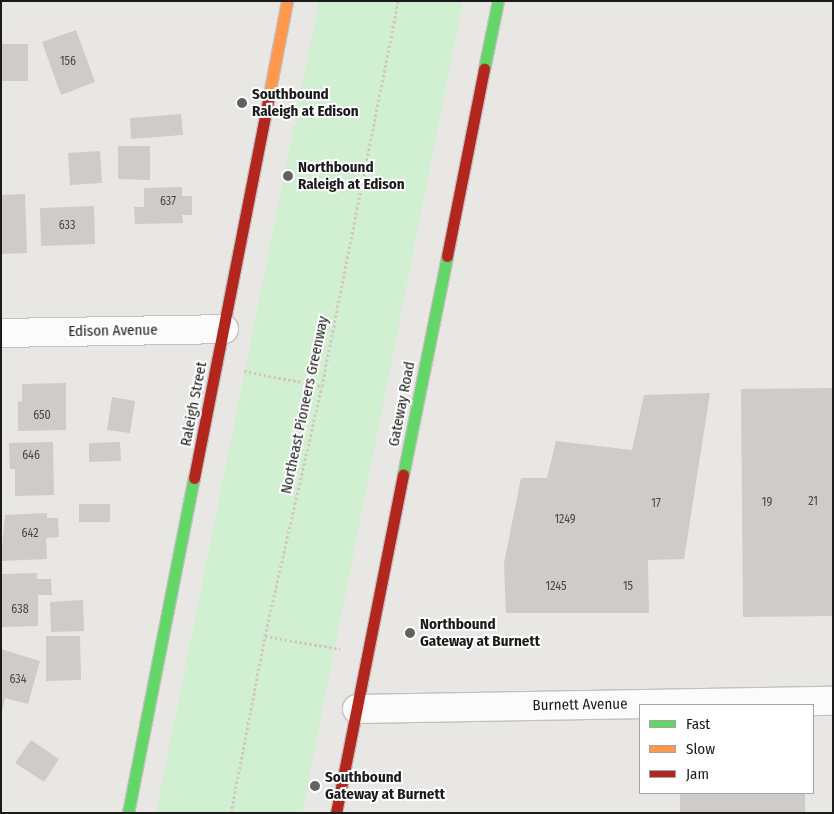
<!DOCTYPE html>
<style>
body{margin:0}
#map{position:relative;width:834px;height:814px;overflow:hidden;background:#e9e7e4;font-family:"Fira Sans Condensed",sans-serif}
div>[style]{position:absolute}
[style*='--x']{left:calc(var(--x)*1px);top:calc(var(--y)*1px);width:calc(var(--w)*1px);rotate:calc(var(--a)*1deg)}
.park>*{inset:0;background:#d1efd1}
.building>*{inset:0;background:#cecbc8}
.path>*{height:3px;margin-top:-1.5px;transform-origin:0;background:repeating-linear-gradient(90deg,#d4c6c5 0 2.5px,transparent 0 5px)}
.roads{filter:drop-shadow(1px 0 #c2c1c0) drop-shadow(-1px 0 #c2c1c0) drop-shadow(0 1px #c2c1c0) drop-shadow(0 -1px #c2c1c0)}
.street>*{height:28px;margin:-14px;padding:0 14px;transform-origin:14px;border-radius:14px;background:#fcfbfb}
.fast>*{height:11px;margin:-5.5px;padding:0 5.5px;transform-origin:5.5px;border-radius:5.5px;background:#63d668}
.slow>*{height:11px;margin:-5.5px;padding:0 5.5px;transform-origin:5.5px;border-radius:5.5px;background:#ff974d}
.jam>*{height:11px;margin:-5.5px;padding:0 5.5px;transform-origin:5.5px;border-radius:5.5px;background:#b3261e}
.dots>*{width:14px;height:14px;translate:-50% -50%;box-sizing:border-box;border:2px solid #fff;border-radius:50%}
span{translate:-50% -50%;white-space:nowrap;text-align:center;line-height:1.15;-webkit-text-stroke:4px #fff;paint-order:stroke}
.number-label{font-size:12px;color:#484746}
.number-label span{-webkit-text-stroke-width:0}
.poi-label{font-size:15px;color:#1b1b1b;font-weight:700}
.left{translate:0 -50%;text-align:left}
.street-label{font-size:15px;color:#1b1b1b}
.frame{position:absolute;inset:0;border:2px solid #1b1b1b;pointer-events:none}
.legend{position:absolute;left:639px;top:704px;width:175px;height:90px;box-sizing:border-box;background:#fff;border:1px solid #a4a4a4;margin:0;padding:6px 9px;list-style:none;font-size:15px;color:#1b1b1b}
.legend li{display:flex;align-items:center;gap:10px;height:25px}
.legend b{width:25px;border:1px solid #a4a4a4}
</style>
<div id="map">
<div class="park">
<i style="clip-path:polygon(319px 1px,463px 1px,302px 813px,156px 813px)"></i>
</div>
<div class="building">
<i style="clip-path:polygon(76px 30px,95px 82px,61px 95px,42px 42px)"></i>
<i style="clip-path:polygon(1px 44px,28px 44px,28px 81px,1px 81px)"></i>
<i style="clip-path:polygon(181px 114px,183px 135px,131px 139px,130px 118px)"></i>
<i style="clip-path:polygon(118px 146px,150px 146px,150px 180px,118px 179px)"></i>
<i style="clip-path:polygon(100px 151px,102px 183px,70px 185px,68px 153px)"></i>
<i style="clip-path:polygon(182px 187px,182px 196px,192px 196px,192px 215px,182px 215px,183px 223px,135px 224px,134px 207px,144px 207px,144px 188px)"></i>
<i style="clip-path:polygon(25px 194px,27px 253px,1px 254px,1px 195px)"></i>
<i style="clip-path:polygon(94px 206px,95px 244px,41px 246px,40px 208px)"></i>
<i style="clip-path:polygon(66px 383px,66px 430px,18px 431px,18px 401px,22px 402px,22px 384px)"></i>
<i style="clip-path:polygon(833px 388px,833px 616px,743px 617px,741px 389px)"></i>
<i style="clip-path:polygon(710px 393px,684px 559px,648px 560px,649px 613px,506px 613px,504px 563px,521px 478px,547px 478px,556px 441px,632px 450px,644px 395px)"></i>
<i style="clip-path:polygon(112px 397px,135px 401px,130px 433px,107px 430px)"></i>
<i style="clip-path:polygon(53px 442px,54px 495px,15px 496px,15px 469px,10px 469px,9px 443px)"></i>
<i style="clip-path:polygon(120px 442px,121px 461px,89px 462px,89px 443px)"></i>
<i style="clip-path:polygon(79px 504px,110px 504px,110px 522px,79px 522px)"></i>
<i style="clip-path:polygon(47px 513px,47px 518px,58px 518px,59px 537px,46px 538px,47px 559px,1px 561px,5px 515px)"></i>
<i style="clip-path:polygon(37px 573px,37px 579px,51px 579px,52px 595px,38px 595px,38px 626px,1px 627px,1px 574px)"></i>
<i style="clip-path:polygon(83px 600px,84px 631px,51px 632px,50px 602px)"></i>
<i style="clip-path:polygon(46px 636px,80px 636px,81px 680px,46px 681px)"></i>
<i style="clip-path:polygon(1px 649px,40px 661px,28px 704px,5px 698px,2px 711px)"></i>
<i style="clip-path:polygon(31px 740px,59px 759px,44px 782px,15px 763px)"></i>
<i style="clip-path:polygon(680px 793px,805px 793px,805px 813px,680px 813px)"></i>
</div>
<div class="path">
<i style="--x:244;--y:371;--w:79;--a:10.9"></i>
<i style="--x:265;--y:636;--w:76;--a:9.8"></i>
<i style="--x:231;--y:813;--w:180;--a:-79.1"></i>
<i style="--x:265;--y:636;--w:256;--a:-77.2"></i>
<i style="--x:322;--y:386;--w:392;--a:-78.8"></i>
</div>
<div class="roads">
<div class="street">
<i style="--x:1;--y:333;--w:223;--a:-1"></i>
<i style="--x:357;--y:709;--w:476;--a:-1"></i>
</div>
<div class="fast">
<i style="--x:484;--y:69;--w:69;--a:-78.4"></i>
<i style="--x:403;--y:475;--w:223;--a:-78.6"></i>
<i style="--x:128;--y:813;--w:341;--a:-78.9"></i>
</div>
<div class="slow">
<i style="--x:268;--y:100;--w:101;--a:-79.1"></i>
</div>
<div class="jam">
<i style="--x:447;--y:256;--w:191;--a:-78.8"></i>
<i style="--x:194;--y:478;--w:385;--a:-78.9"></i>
<i style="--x:336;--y:813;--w:345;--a:-78.8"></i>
</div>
</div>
<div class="dots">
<i style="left:242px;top:103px;background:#636261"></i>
<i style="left:288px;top:176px;background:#636261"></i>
<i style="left:410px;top:633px;background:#636261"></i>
<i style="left:315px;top:786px;background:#636261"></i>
</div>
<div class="number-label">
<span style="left:68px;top:62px">156</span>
<span style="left:168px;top:202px">637</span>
<span style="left:67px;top:226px">633</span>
<span style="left:42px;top:416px">650</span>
<span style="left:31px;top:456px">646</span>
<span style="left:813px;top:502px">21</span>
<span style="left:767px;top:503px">19</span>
<span style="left:656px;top:504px">17</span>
<span style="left:565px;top:520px">1249</span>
<span style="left:30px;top:534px">642</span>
<span style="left:556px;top:587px">1245</span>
<span style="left:628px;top:587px">15</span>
<span style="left:20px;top:610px">638</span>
<span style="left:18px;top:680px">634</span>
</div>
<div class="poi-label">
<span class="left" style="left:252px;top:103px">Southbound<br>Raleigh at Edison</span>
<span class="left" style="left:298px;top:176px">Northbound<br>Raleigh at Edison</span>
<span class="left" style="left:420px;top:633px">Northbound<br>Gateway at Burnett</span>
<span class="left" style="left:325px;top:786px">Southbound<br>Gateway at Burnett</span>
</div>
<div class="street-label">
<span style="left:113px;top:331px;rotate:-1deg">Edison Avenue</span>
<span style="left:194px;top:404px;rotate:-79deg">Raleigh Street</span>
<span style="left:402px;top:404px;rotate:-79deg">Gateway Road</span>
<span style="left:305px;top:405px;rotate:-78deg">Northeast Pioneers Greenway</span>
<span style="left:580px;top:705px;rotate:-1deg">Burnett Avenue</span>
</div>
<div class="frame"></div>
<ul class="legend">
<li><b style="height:6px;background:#63d668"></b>Fast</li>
<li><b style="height:6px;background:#ff974d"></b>Slow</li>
<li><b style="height:6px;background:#b3261e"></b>Jam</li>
</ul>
</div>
